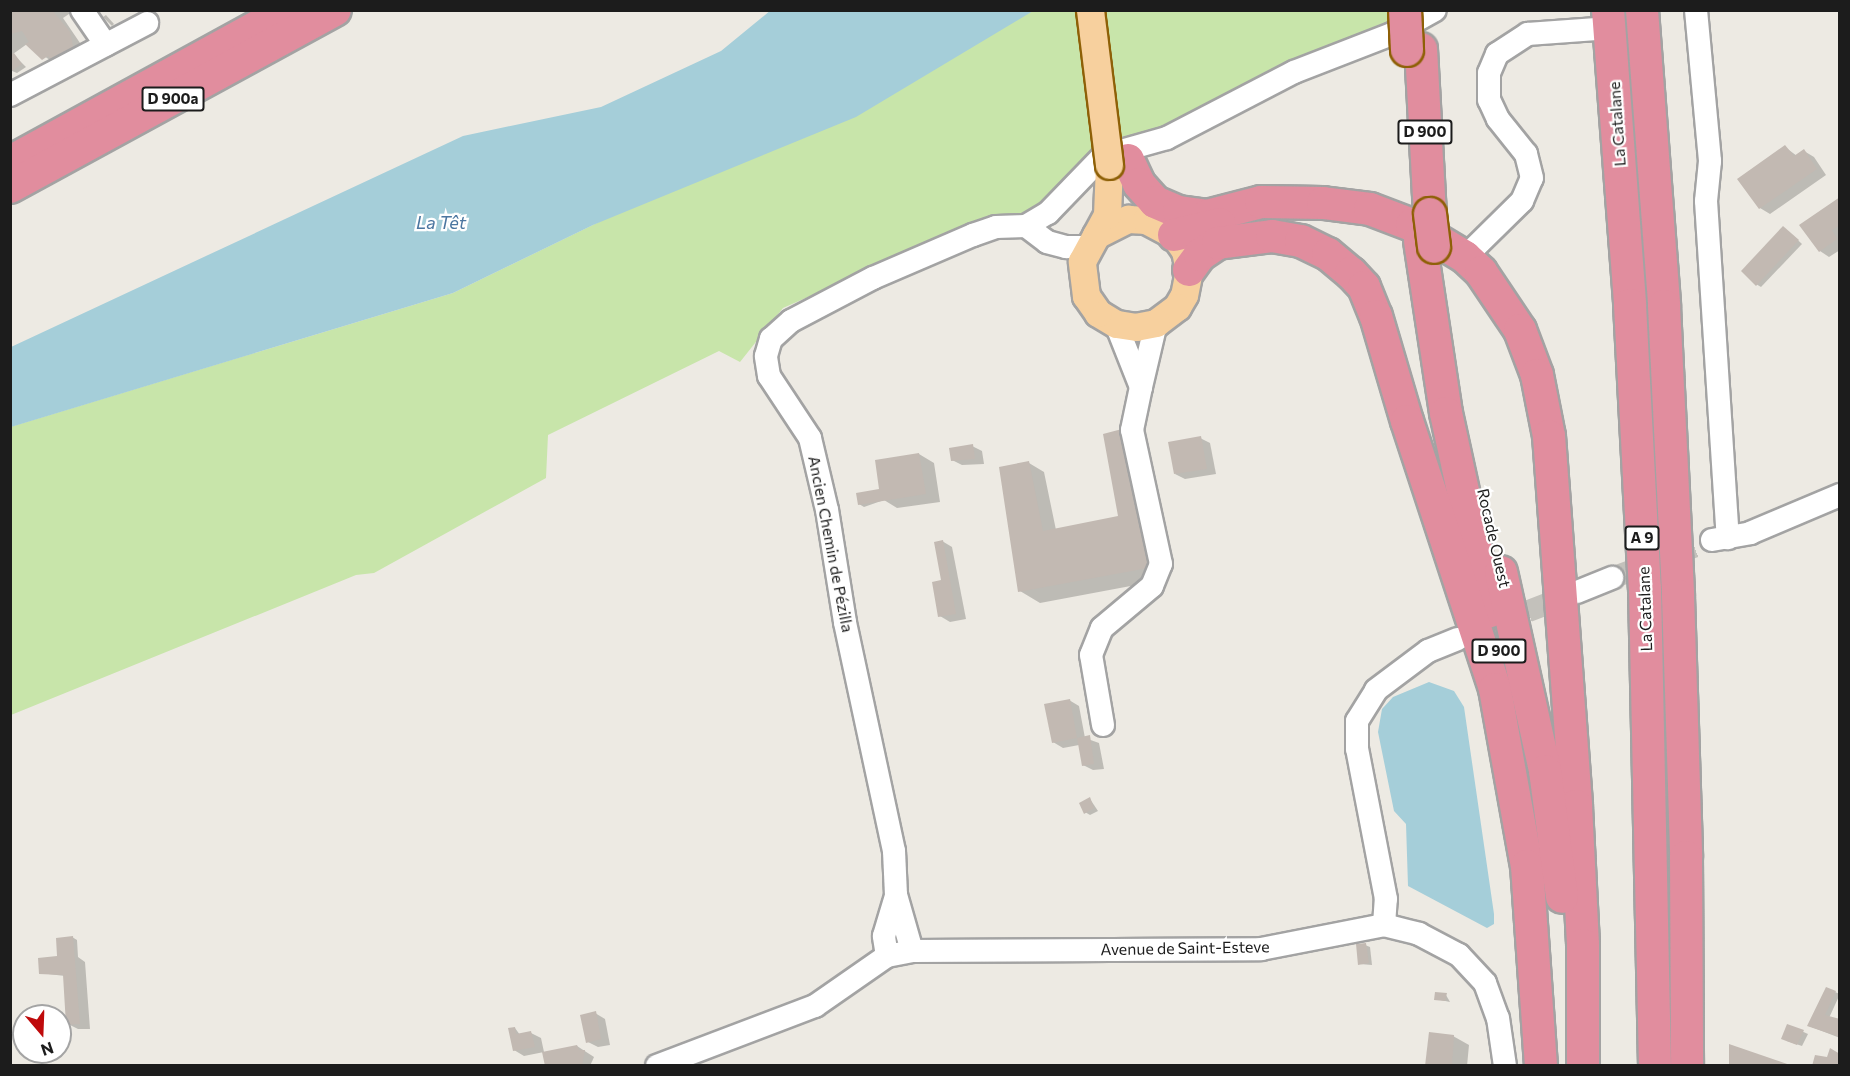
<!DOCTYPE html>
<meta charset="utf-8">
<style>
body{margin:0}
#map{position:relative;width:1850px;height:1076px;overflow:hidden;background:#edeae3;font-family:Commissioner,sans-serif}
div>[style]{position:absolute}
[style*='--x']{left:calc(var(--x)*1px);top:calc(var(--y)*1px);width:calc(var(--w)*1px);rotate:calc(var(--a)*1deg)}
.grass>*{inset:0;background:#c8e5aa}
.water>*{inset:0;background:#a5ced9}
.shadow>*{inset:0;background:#0003}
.building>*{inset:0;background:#c2b9b2}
.minor-tunnel>*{height:22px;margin-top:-11px;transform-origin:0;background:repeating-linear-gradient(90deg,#c3c1bb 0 22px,transparent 0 33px)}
.roads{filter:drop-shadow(2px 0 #a3a3a3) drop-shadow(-2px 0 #a3a3a3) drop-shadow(0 2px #a3a3a3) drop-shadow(0 -2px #a3a3a3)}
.minor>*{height:22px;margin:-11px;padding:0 11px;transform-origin:11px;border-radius:11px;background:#fff}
.major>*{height:27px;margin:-13.5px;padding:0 13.5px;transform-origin:13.5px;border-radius:13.5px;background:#f7d09e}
.highway>*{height:32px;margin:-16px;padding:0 16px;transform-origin:16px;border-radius:16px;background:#e18d9e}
.bridges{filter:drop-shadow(2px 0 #8e6007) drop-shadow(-2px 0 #8e6007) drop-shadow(0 2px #8e6007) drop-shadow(0 -2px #8e6007)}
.major-bridge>*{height:27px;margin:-13.5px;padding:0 13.5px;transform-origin:13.5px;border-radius:13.5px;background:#f7d09e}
.highway-bridge>*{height:32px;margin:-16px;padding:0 16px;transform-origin:16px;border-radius:16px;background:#e18d9e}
span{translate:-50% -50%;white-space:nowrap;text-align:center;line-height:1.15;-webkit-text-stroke:4.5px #fff;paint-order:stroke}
.shield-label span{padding:2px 4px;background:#fff;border:2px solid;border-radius:4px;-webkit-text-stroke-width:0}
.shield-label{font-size:15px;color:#1c1c1c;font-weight:700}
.street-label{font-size:16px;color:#1c1c1c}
.water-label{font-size:18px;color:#4b76a0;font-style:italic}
.frame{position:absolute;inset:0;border:12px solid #1c1c1c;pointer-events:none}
.north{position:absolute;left:12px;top:1004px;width:60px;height:60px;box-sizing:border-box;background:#fff;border:2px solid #a4a4a4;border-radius:50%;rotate:161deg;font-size:16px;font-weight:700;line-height:24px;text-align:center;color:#1c1c1c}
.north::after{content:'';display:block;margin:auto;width:21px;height:27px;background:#bf0a0b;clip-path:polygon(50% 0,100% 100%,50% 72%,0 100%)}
</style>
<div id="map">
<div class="grass">
<i style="clip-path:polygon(1033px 11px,1417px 11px,1019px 215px,987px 218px,783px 308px,740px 362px,719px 351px,548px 435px,546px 478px,374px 573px,356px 575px,11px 715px,10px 427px,453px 293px)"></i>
</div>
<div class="water">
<i style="clip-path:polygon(771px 10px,1033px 11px,856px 117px,593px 225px,453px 293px,11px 427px,11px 347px,463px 136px,601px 107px,721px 51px)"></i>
<i style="clip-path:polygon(1429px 682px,1454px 691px,1464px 707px,1494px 914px,1494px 924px,1487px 928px,1408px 886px,1406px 824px,1394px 811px,1378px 732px,1382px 709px,1393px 697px)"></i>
</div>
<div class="shadow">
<i style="clip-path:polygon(10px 10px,75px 10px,63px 18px,93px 62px,64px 70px,27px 44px,13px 54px,26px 67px,17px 73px,12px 71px)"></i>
<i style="clip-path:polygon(106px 15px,114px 24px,112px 26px,103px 17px)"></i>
<i style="clip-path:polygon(1785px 147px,1797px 156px,1804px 151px,1814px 157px,1826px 175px,1770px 214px,1760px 208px,1739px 179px)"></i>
<i style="clip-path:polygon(1840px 199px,1840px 250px,1829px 257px,1820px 251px)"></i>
<i style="clip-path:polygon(1788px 231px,1802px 244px,1761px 287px,1756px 284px)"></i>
<i style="clip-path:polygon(1200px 438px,1210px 443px,1216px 474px,1185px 479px,1175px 474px)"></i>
<i style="clip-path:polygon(1138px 439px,1168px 579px,1040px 603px,1020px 591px,1029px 463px,1044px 472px,1056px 530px,1123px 517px)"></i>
<i style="clip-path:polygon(972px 446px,982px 451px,984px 464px,962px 465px,952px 460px)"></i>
<i style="clip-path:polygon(919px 454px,934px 463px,940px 502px,897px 508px,884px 500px,864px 507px,859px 504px,881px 492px)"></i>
<i style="clip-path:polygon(942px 541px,952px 547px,966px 619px,950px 622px,940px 616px)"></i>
<i style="clip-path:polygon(1069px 700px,1079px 706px,1085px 738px,1099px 743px,1104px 769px,1093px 770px,1083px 765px,1079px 745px,1063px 748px,1053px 742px)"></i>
<i style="clip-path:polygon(1090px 799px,1098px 811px,1090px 815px,1085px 812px)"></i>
<i style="clip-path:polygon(72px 937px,77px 940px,78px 957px,85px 962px,90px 1029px,78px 1029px,68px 1024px,65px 976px,40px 973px,59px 958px)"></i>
<i style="clip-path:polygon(1365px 945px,1370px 947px,1372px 965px,1360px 964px)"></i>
<i style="clip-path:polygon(1827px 989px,1840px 994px,1829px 1018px,1840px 1021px,1840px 1038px,1809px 1026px)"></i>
<i style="clip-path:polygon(1446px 995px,1450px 1002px,1436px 999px)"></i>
<i style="clip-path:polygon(595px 1013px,605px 1019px,610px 1045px,598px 1047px,588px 1042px)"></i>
<i style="clip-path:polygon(1788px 1025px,1808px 1034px,1802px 1046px,1787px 1041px)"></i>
<i style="clip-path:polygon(515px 1028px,520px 1035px,531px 1033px,541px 1038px,544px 1052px,524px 1056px,514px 1050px)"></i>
<i style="clip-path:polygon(1453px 1036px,1469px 1045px,1467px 1066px,1427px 1066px)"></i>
<i style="clip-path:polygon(577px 1046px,594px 1057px,590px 1066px,547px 1066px)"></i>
</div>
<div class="building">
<i style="clip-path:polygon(10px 10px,52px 10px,70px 32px,74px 50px,52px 61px,48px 56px,42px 60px,25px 44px,29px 42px,22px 31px,10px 34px)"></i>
<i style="clip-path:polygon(14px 53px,22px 64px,10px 72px,10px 55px)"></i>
<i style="clip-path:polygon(1785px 145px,1794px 156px,1804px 149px,1817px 169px,1759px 209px,1737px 179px)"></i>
<i style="clip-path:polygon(1840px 197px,1840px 225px,1832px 230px,1837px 239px,1819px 252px,1799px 225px)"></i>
<i style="clip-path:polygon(1783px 226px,1799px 240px,1756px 286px,1741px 271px)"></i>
<i style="clip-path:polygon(1122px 429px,1148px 568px,1018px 592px,999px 467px,1029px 461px,1043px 531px,1118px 516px,1103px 434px)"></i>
<i style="clip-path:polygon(1201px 436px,1207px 469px,1174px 474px,1168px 442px)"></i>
<i style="clip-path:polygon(973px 444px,975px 459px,951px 461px,949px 448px)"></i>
<i style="clip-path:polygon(919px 453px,926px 494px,858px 505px,856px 493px,879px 489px,875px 460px)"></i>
<i style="clip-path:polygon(943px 540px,956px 614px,938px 617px,932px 582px,941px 580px,934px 542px)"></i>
<i style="clip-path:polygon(1070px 699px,1077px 738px,1052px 743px,1044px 704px)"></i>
<i style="clip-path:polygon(1090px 735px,1094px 764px,1082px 766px,1077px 738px)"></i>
<i style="clip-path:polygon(1090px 797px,1094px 808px,1084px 814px,1079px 803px)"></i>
<i style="clip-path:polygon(73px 936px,80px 1024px,66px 1025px,63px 975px,39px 974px,38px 958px,57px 956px,56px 938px)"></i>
<i style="clip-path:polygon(1366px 943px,1369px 963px,1358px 965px,1356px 944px)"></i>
<i style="clip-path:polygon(1826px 987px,1836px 991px,1825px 1015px,1840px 1019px,1840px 1037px,1807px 1026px)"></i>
<i style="clip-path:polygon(1435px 992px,1447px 993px,1445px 1001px,1434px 1000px)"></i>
<i style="clip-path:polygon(596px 1011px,601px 1039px,586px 1043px,580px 1015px)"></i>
<i style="clip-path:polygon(1787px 1024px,1804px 1030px,1797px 1045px,1781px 1039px)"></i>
<i style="clip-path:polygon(515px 1027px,516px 1034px,531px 1031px,535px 1047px,513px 1051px,508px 1028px)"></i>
<i style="clip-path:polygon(1429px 1032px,1454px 1035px,1452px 1066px,1425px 1066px)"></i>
<i style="clip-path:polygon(1729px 1044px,1790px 1065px,1790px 1066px,1729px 1066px)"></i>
<i style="clip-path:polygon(577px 1045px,579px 1050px,585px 1050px,582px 1066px,545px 1066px,542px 1052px)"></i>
<i style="clip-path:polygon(1830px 1048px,1840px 1054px,1838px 1066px,1812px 1066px,1815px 1055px,1827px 1057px)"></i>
</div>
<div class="minor-tunnel">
<i style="--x:1612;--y:578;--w:107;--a:-20.8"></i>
<i style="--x:1497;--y:623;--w:81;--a:-20.9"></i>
</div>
<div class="roads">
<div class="minor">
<i style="--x:82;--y:10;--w:42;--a:55.6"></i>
<i style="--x:1696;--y:10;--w:152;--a:84.7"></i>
<i style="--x:1710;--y:161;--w:40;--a:95.7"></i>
<i style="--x:1706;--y:201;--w:338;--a:86.3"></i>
<i style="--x:10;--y:95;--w:155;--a:-27.7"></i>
<i style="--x:1026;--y:226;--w:26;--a:37"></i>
<i style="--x:1047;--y:242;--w:20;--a:15"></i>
<i style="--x:1066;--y:247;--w:22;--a:0"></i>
<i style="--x:1465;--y:257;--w:80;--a:-44.5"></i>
<i style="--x:1522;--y:201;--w:25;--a:-67"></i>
<i style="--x:1532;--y:178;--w:25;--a:-104"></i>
<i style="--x:1526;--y:154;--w:45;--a:-128.7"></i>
<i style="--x:1498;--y:119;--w:21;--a:-115"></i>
<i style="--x:1489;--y:100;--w:27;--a:-90"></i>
<i style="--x:1489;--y:73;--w:21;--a:-67"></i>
<i style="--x:1497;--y:54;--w:37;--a:-33"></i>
<i style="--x:1528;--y:34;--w:82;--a:-4.2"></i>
<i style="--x:1116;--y:324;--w:68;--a:68.4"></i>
<i style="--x:1141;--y:387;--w:66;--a:-76.8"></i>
<i style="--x:1712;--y:540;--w:39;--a:-10"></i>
<i style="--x:1750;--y:533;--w:98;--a:-22.9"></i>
<i style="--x:1577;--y:592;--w:38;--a:-22"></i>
<i style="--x:1103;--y:725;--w:71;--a:-99.7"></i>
<i style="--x:1091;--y:655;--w:29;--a:-68"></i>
<i style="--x:1102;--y:628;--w:65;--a:-40"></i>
<i style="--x:1152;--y:586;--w:24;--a:-68"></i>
<i style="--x:1161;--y:564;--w:137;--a:-102.2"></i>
<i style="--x:1132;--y:430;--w:44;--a:-78.2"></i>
<i style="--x:1384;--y:925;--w:26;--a:-86"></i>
<i style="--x:1386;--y:899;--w:153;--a:-100.9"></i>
<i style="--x:1357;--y:749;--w:28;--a:-90"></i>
<i style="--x:1357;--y:721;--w:36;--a:-58"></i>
<i style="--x:1376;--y:690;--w:65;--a:-36.9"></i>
<i style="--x:1428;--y:651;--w:32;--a:-22"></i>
<i style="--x:912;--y:951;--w:58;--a:-105.9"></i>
<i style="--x:896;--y:895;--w:44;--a:-92.6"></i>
<i style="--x:894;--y:851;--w:234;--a:-102.1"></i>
<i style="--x:845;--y:622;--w:113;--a:-99.1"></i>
<i style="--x:827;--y:510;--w:74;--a:-103.3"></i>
<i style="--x:810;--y:438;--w:74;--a:-123.5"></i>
<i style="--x:769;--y:376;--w:20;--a:-99"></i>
<i style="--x:766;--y:356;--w:18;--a:-74"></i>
<i style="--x:771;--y:339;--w:27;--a:-42"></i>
<i style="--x:791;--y:321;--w:93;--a:-27.7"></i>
<i style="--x:873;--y:278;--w:109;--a:-23.3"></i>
<i style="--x:973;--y:235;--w:24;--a:-19"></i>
<i style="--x:996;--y:227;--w:30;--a:-2"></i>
<i style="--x:1026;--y:226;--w:26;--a:-31"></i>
<i style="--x:1048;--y:213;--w:79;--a:-46"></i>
<i style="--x:1103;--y:156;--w:66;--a:-15.7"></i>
<i style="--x:1167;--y:138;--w:143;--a:-27.5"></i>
<i style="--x:1294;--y:72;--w:105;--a:-21.2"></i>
<i style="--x:1392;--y:34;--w:49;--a:-29.2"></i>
<i style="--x:887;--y:956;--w:20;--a:-99"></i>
<i style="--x:884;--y:936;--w:42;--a:-73.3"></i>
<i style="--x:657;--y:1066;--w:169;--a:-20.8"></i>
<i style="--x:815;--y:1006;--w:88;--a:-34.8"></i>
<i style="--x:887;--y:956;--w:25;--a:-11"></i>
<i style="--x:912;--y:951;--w:349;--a:-0.3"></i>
<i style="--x:1261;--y:949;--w:125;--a:-11"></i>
<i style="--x:1384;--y:925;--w:36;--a:14"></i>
<i style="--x:1419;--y:934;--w:45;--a:27.7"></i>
<i style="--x:1459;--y:955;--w:38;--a:47"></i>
<i style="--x:1485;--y:983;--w:37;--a:70"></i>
<i style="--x:1498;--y:1018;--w:49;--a:81.7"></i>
</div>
<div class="major">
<i style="--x:1096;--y:235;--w:36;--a:-27"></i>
<i style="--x:1128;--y:219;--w:18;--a:3"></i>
<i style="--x:1146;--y:220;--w:32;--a:28"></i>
<i style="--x:1174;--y:235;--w:19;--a:55"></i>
<i style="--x:1185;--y:251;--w:19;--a:78"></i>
<i style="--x:1189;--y:270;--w:25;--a:101"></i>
<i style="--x:1184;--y:295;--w:14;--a:120"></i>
<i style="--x:1177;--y:307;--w:26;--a:143"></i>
<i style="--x:1156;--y:323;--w:20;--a:169"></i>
<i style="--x:1136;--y:327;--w:20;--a:-171"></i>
<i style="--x:1116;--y:324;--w:21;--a:-149"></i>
<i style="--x:1098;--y:313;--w:21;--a:-125"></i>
<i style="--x:1086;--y:296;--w:35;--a:-97"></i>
<i style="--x:1082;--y:261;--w:52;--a:-61.5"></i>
<i style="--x:1107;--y:215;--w:50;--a:-87.7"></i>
</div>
<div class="highway">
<i style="--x:1608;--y:10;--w:296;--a:85.7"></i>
<i style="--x:1630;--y:305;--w:284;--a:87"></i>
<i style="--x:1645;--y:589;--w:477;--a:88.8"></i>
<i style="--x:1642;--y:10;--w:297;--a:85.7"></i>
<i style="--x:1664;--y:306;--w:290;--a:87.2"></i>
<i style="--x:1678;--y:596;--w:261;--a:88.2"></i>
<i style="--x:1686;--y:857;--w:209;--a:89.7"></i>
<i style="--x:1421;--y:49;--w:165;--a:86.9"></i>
<i style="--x:1128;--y:160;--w:26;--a:65"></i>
<i style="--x:1139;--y:184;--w:24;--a:48"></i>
<i style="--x:1155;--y:202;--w:26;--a:23"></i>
<i style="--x:1179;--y:212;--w:28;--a:8"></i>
<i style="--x:1207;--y:216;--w:56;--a:-14.5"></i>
<i style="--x:1261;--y:202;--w:62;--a:0.9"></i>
<i style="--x:1323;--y:203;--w:47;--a:7.3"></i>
<i style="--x:1370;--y:209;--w:45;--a:20.9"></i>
<i style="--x:1412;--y:225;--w:62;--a:31.1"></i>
<i style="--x:1465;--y:257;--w:22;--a:43"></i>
<i style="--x:1481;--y:272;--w:70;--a:56.1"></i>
<i style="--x:1520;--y:330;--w:48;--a:69.3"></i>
<i style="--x:1537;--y:375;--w:62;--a:78.9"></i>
<i style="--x:1549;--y:436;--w:371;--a:85.8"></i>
<i style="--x:1576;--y:806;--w:139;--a:87.1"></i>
<i style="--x:1583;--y:945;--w:121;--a:90"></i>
<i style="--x:10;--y:162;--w:317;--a:-28.7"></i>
<i style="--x:10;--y:187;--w:370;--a:-28.6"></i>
<i style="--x:1174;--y:235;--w:47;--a:-13.4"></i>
<i style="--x:1420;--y:241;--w:174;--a:81.4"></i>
<i style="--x:1446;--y:413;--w:203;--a:77.7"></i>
<i style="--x:1189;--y:270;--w:19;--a:-54"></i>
<i style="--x:1200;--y:255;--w:22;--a:-34"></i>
<i style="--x:1218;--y:243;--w:54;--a:-7.4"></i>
<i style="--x:1272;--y:236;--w:29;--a:10"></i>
<i style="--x:1301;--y:241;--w:30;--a:26"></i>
<i style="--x:1328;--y:254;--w:30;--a:40"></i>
<i style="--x:1351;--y:273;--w:19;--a:47"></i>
<i style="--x:1364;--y:287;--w:31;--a:68"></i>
<i style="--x:1376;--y:316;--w:109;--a:73.6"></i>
<i style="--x:1407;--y:421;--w:282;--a:71.8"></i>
<i style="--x:1495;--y:689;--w:180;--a:79.8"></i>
<i style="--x:1527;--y:866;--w:200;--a:86"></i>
<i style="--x:1501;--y:572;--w:204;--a:77.5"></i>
<i style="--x:1545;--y:771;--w:127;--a:82.3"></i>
</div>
</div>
<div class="bridges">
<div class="major-bridge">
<i style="--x:1090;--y:10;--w:156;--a:83"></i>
</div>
<div class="highway-bridge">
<i style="--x:1405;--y:10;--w:40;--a:87.1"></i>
<i style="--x:1430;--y:214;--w:33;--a:83"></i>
</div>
</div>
<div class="shield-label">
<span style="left:173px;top:99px">D 900a</span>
<span style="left:1425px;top:132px">D 900</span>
<span style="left:1642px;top:538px">A 9</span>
<span style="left:1499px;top:651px">D 900</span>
</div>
<div class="street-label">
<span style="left:1617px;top:124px;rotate:-94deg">La Catalane</span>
<span style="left:1494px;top:538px;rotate:77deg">Rocade Ouest</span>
<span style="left:831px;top:544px;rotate:79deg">Ancien Chemin de Pézilla</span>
<span style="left:1645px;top:609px;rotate:-92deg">La Catalane</span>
<span style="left:1185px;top:948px;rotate:-1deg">Avenue de Saint-Esteve</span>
</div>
<div class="water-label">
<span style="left:441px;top:222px">La Têt</span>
</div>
<div class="frame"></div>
<div class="north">N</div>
</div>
